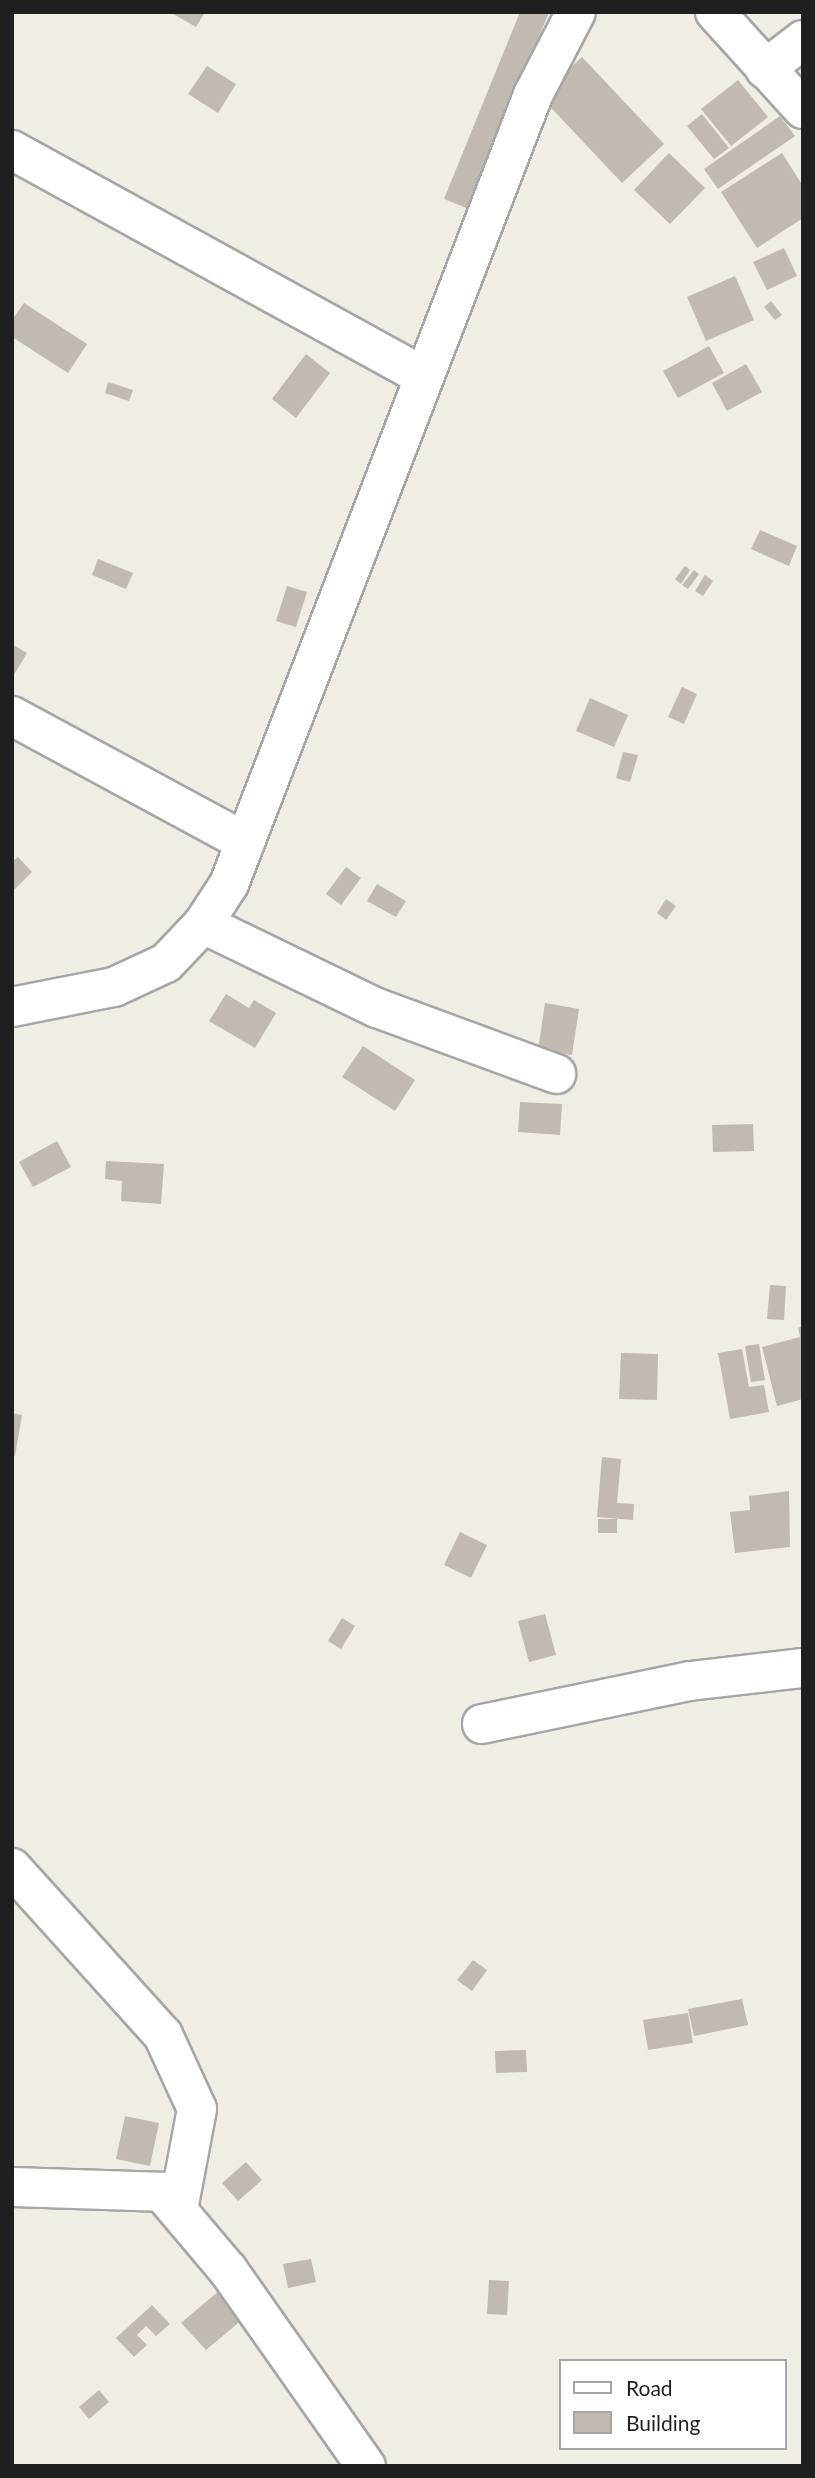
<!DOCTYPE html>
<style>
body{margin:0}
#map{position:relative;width:815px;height:2478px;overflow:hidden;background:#f0ede5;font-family:Lato,sans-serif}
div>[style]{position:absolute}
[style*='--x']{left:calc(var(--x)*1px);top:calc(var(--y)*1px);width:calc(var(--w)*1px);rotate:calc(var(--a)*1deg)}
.building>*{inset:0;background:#c0bab1}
.roads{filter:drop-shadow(2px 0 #a6a6a6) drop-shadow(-2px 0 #a6a6a6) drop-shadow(0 2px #a6a6a6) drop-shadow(0 -2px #a6a6a6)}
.minor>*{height:38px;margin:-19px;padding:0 19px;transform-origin:19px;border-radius:19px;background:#fff}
span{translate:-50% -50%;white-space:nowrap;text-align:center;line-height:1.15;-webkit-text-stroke:6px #fff;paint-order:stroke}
.frame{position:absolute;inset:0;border:14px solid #1f1f1f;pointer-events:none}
.legend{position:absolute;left:559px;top:2359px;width:228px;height:91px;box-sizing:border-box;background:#fff;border:2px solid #a5a5a5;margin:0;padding:9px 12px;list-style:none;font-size:21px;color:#1f1f1f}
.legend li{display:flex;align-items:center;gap:14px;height:35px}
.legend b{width:35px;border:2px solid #a5a5a5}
</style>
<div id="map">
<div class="building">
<i style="clip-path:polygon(170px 12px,205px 12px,196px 27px)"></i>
<i style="clip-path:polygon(520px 12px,549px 12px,469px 209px,444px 199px)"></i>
<i style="clip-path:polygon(582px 57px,664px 144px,622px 183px,540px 96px)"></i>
<i style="clip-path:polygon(207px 66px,236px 84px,218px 113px,188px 94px)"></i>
<i style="clip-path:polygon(738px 80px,768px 117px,731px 146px,701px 109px)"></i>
<i style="clip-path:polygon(702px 114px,729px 148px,714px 159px,687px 126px)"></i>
<i style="clip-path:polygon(780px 116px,795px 136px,718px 189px,704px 169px)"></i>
<i style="clip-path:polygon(669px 153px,705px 188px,670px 224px,634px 190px)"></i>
<i style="clip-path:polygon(782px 153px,803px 186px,803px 218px,757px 248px,721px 192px)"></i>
<i style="clip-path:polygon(784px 248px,797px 276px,767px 290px,753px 262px)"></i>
<i style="clip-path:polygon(735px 276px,754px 320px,706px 341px,687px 297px)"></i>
<i style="clip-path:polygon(771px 301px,782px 315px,775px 320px,764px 307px)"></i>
<i style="clip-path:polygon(24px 303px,87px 344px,68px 373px,12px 337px,12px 320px)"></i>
<i style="clip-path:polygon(709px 346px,724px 373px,678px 398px,663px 371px)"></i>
<i style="clip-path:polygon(306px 354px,330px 373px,296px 418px,272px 399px)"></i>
<i style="clip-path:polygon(746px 364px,762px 392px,727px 411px,712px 383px)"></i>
<i style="clip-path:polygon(108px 382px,133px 390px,129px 401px,105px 393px)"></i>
<i style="clip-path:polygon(760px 530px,797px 546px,789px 566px,751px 549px)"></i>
<i style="clip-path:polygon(98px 559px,133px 573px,126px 589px,92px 575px)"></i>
<i style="clip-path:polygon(685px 566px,690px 570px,681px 584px,675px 579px)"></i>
<i style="clip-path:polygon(694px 570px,699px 574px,688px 589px,682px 585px)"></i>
<i style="clip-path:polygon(705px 575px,713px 581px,703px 596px,695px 591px)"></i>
<i style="clip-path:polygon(287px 586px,307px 592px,296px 627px,276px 621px)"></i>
<i style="clip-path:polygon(12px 644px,27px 653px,12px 678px)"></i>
<i style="clip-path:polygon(682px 687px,697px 694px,684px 724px,668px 717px)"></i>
<i style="clip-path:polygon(590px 698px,628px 715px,614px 747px,576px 731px)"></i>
<i style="clip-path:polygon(623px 752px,638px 755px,630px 782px,616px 778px)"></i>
<i style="clip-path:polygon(18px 857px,32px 872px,12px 892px,12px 862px)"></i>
<i style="clip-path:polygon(346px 867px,361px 878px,341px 905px,326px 894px)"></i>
<i style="clip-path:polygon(377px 884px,406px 901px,396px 917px,367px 901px)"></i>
<i style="clip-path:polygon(666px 899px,676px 906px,666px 920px,657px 913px)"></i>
<i style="clip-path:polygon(226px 994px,249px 1008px,254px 1000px,276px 1013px,255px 1048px,209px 1021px)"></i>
<i style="clip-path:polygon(545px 1003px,579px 1009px,572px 1055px,538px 1050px)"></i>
<i style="clip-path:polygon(363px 1046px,415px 1080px,395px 1111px,342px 1077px)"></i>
<i style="clip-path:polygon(520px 1102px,562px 1104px,560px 1135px,518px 1132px)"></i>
<i style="clip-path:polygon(753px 1124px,754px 1151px,713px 1152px,712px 1125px)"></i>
<i style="clip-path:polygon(57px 1141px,71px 1167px,33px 1187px,19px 1162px)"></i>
<i style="clip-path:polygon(106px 1161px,164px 1164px,161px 1204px,121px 1201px,122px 1181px,105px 1179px)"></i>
<i style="clip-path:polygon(770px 1285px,786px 1286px,784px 1320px,767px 1319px)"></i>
<i style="clip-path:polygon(803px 1326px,803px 1399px,777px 1406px,762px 1347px,800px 1337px,798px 1328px)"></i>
<i style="clip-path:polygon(759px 1344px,765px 1380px,751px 1382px,745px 1346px)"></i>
<i style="clip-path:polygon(742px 1349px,749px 1387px,764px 1385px,769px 1412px,730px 1419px,718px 1353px)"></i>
<i style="clip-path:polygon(621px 1353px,658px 1354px,657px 1400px,619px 1399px)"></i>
<i style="clip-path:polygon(12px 1413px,22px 1415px,15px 1456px,12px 1456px)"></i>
<i style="clip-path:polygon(602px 1457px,621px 1459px,617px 1503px,634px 1504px,633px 1520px,597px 1517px)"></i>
<i style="clip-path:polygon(789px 1491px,790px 1547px,735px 1553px,730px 1512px,750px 1510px,749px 1496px)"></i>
<i style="clip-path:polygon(598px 1519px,617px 1519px,617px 1533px,598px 1533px)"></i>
<i style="clip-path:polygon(460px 1532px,487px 1545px,471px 1578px,444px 1565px)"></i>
<i style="clip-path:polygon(545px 1614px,556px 1655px,529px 1662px,518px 1621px)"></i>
<i style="clip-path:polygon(342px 1618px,355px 1626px,341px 1649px,328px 1641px)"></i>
<i style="clip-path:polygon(473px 1960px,487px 1970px,472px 1991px,457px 1980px)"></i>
<i style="clip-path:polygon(742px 1999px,748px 2025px,694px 2036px,688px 2009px)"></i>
<i style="clip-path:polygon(688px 2013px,693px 2043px,648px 2050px,643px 2020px)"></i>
<i style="clip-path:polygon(526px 2050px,527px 2072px,496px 2073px,495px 2051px)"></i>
<i style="clip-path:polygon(125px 2116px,159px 2123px,150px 2166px,116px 2159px)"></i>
<i style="clip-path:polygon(246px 2162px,262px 2180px,238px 2201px,222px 2183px)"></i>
<i style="clip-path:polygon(311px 2259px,316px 2282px,288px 2288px,283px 2264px)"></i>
<i style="clip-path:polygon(489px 2280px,509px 2281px,507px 2315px,487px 2314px)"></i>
<i style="clip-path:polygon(220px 2290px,244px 2318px,206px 2350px,181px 2323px)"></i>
<i style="clip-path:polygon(152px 2305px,170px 2324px,156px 2336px,146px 2326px,137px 2335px,147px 2345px,134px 2357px,116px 2338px)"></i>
<i style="clip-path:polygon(99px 2390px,109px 2402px,89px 2419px,79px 2407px)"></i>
</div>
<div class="roads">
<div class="minor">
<i style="--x:715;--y:12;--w:131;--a:47.8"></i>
<i style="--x:765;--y:69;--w:48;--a:-37.3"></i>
<i style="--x:12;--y:150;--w:469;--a:28.8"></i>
<i style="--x:12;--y:716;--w:265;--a:28.4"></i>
<i style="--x:203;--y:924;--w:193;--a:25.8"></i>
<i style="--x:377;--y:1008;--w:191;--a:20.2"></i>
<i style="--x:12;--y:1007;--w:104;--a:-11.1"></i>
<i style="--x:114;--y:987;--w:57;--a:-24.8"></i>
<i style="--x:166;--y:963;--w:54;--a:-46.5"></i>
<i style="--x:203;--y:924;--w:48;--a:-57"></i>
<i style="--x:229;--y:884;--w:846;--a:-68.93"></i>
<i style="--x:533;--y:95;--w:93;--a:-62.6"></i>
<i style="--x:482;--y:1724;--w:212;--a:-11.7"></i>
<i style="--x:690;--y:1681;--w:114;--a:-6.6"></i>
<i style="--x:12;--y:1868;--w:225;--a:47.9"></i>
<i style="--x:163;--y:2035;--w:81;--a:65.3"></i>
<i style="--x:197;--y:2109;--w:103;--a:100.7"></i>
<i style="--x:12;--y:2187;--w:150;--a:1.9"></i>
<i style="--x:162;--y:2192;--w:102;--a:49.8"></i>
<i style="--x:228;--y:2270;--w:240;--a:54.9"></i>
</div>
</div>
<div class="frame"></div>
<ul class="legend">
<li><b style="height:9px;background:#fff"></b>Road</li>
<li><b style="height:19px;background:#c0bab1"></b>Building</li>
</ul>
</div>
